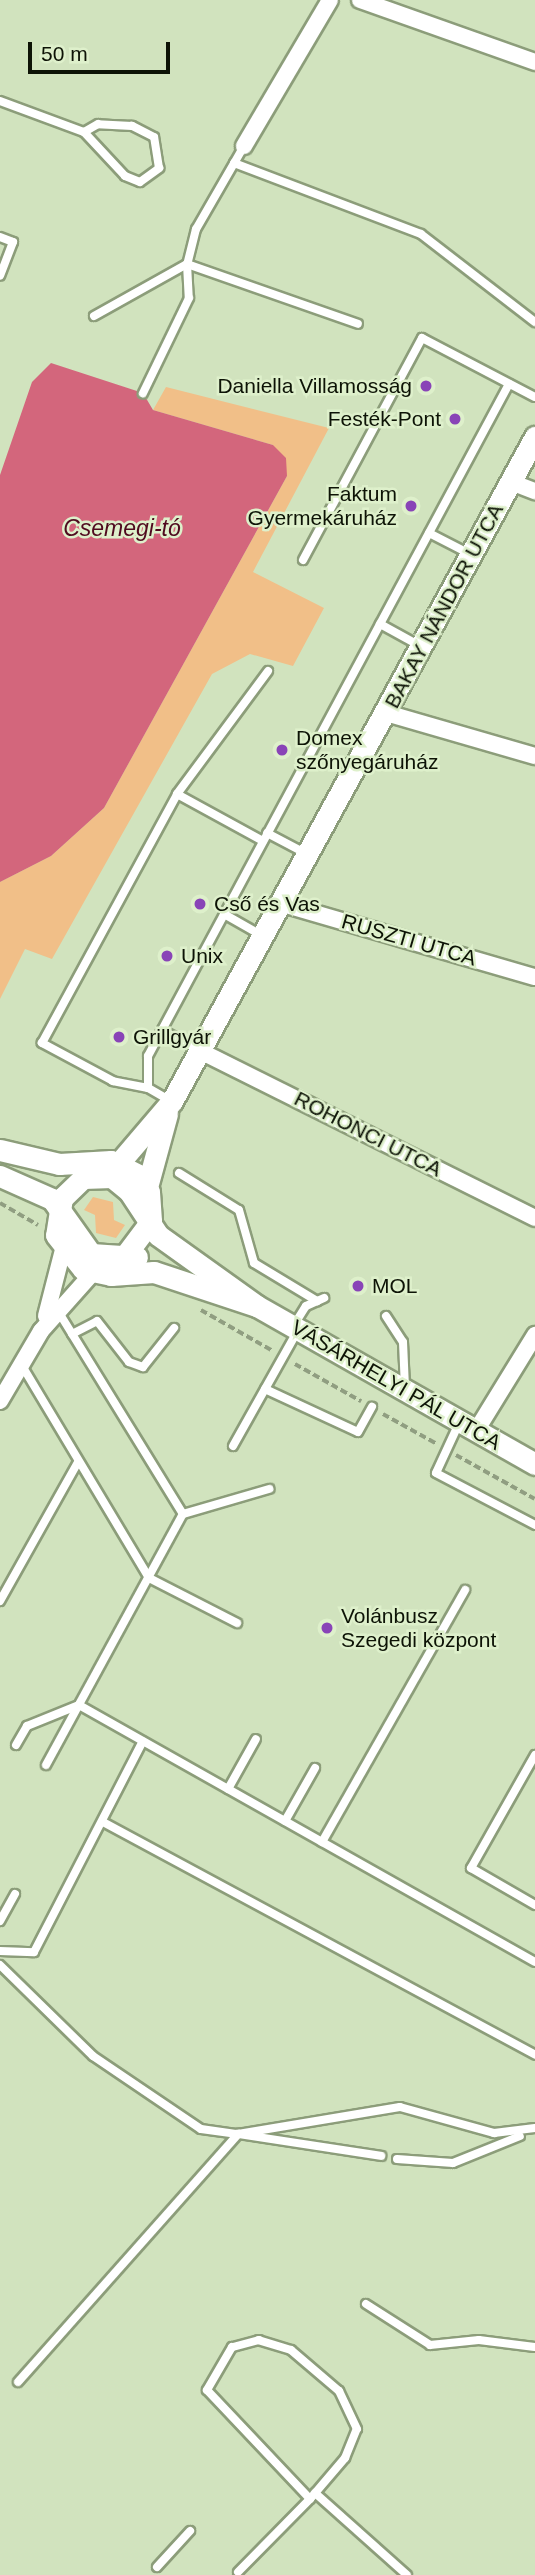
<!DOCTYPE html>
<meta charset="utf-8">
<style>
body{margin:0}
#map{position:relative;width:535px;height:2575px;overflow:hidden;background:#d1e3be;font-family:Arial,sans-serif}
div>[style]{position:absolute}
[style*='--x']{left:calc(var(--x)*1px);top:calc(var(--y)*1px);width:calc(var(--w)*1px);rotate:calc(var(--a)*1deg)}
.green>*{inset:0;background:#f1bf88}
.water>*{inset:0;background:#d3667c}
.path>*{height:3.5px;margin-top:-1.75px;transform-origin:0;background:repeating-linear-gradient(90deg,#909e81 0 7px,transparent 0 10.5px)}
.roads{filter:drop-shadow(2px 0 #8c9d7a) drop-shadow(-2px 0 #8c9d7a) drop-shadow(0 2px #8c9d7a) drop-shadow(0 -2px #8c9d7a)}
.lane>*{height:8px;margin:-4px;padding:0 4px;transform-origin:4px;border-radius:4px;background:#fff}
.street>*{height:16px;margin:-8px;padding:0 8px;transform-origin:8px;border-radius:8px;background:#fff}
.secondary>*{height:21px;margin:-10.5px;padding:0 10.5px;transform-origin:10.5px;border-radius:10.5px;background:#fff}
.dots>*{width:19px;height:19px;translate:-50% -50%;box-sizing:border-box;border:4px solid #def0cb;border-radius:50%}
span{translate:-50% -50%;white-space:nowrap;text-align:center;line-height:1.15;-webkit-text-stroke:5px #def0cb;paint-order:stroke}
.poi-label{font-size:21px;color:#0d1306}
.right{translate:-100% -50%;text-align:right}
.left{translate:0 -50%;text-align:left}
.street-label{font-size:21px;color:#0d1306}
.water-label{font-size:23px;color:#500a1f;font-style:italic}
.scale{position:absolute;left:28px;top:42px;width:142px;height:32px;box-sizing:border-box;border:4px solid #0d1306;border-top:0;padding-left:9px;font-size:21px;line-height:24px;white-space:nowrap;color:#0d1306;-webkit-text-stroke:5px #def0cb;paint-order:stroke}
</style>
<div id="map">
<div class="green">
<i style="clip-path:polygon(166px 387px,329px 428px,253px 572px,324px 608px,293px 666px,250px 654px,212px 674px,52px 959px,25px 949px,0 999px,0 882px,51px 856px,104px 808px,287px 476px,273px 445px,153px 410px)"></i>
<i style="clip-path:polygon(93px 1197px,113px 1202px,114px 1220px,125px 1225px,116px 1238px,96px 1233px,95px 1215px,84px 1210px)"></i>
</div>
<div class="water">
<i style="clip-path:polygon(51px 363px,143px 393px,153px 410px,273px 445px,286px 458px,287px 476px,104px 808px,51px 856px,0 882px,0 475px,32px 382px)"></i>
</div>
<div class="path">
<i style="--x:0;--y:1203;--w:44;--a:30.1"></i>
<i style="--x:201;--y:1310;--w:83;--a:29.7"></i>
<i style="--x:295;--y:1364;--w:76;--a:29.3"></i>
<i style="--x:383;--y:1414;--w:62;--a:29.1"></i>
<i style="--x:456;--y:1455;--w:90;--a:29.1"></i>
</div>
<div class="roads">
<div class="lane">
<i style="--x:0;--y:101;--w:90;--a:20.3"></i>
<i style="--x:84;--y:132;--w:60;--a:47"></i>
<i style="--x:125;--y:176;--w:16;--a:22"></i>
<i style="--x:140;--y:182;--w:24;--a:-36"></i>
<i style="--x:159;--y:168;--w:31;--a:-99"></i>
<i style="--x:154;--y:137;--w:25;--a:-153"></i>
<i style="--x:132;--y:126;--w:34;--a:-177"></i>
<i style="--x:98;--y:124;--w:16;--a:150"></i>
<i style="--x:244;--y:146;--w:96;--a:120"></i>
<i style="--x:196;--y:229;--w:36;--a:104"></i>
<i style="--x:187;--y:264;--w:181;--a:19.3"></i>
<i style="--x:234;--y:163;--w:200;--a:20.8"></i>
<i style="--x:421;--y:234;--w:144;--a:37.7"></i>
<i style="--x:0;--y:237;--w:14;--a:21"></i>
<i style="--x:13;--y:242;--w:36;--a:111"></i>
<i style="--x:94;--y:316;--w:107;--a:-29.2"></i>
<i style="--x:187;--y:264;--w:34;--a:87"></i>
<i style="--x:189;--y:298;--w:106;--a:115.8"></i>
<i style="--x:429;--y:533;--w:46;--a:27.1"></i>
<i style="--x:303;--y:560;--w:252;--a:-61.8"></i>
<i style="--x:422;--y:338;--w:127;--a:27.6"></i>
<i style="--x:380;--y:624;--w:46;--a:28.8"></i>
<i style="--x:177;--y:794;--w:98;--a:28.7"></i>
<i style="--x:267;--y:833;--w:43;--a:27.8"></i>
<i style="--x:224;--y:914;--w:43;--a:29.6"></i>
<i style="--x:162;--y:1030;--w:42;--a:28.4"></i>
<i style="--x:148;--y:1088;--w:36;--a:-169"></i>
<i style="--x:113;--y:1081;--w:81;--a:-151.8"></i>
<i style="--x:42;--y:1043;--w:283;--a:-61.5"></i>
<i style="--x:177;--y:794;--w:153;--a:-53.5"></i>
<i style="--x:169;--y:1100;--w:24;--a:-150"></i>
<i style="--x:148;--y:1088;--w:32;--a:-90"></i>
<i style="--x:148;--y:1056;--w:763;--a:-61.76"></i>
<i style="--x:179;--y:1173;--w:70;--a:31.7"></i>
<i style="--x:239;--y:1210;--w:55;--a:74.2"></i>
<i style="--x:254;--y:1263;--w:74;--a:31.1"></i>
<i style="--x:58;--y:1311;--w:238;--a:58.4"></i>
<i style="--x:386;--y:1316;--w:31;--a:57"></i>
<i style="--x:403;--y:1342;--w:45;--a:87.5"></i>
<i style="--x:294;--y:1325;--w:22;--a:-58"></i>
<i style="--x:306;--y:1306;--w:20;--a:-24"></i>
<i style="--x:72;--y:1334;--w:28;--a:-27"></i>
<i style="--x:97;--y:1321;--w:52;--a:52"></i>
<i style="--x:129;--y:1362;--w:15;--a:20"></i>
<i style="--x:143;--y:1367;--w:50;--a:-51.5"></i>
<i style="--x:21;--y:1364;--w:249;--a:59.1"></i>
<i style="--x:149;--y:1578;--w:99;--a:27.1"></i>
<i style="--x:265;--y:1389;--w:102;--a:24.8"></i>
<i style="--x:358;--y:1432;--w:29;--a:-61"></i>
<i style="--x:460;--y:1421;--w:57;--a:114.8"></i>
<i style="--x:436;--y:1473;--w:112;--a:27.7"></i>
<i style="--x:233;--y:1446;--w:133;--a:-60.7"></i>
<i style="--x:0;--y:1601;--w:159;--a:-60.7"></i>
<i style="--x:16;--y:1745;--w:22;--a:-60"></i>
<i style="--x:27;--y:1726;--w:56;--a:-22"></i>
<i style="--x:79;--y:1705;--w:523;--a:29.41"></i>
<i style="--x:535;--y:1755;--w:130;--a:119.5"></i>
<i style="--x:471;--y:1868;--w:74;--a:30"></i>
<i style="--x:46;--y:1765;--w:286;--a:-61.4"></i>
<i style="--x:183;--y:1514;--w:90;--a:-16.2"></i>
<i style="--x:228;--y:1789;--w:57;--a:-60.8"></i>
<i style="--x:285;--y:1821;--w:61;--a:-60.5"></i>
<i style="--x:103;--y:1822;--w:491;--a:28.3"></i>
<i style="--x:322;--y:1842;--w:290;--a:-60.4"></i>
<i style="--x:0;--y:1921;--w:31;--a:-61"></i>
<i style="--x:0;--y:1951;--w:34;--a:2"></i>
<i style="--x:34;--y:1952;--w:237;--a:-62.7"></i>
<i style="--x:0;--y:1965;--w:130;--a:44.4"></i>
<i style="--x:93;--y:2056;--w:130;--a:34.1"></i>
<i style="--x:201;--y:2129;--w:37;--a:8"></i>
<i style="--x:238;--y:2134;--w:164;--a:-9.5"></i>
<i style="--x:400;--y:2107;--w:98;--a:15.5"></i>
<i style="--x:494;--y:2133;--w:41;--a:-7"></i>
<i style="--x:397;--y:2159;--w:56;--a:4.1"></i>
<i style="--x:453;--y:2163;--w:72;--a:-21.9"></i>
<i style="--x:366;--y:2304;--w:76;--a:32.6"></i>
<i style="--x:430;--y:2345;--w:49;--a:-5.8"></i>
<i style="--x:479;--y:2340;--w:56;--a:7.1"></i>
<i style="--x:18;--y:2382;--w:332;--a:-48.4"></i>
<i style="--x:238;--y:2134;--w:145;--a:8.7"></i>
<i style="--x:315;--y:2493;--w:123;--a:41.7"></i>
<i style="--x:157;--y:2567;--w:49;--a:-47.5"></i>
<i style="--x:238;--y:2572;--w:103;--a:-45.4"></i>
<i style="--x:310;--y:2499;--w:54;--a:-49.5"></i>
<i style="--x:345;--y:2458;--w:31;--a:-68"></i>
<i style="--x:357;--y:2429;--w:42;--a:-115.3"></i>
<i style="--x:339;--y:2391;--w:63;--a:-139.5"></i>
<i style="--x:291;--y:2350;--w:34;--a:-163"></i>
<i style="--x:259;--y:2340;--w:28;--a:165"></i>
<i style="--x:232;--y:2347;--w:50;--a:120.2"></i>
<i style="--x:207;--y:2390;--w:150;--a:46.6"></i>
</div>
<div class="street">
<i style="--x:360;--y:0;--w:186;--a:19.5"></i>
<i style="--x:244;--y:146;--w:169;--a:-59.5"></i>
<i style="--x:511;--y:482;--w:26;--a:21"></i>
<i style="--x:386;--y:713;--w:155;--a:16.1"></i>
<i style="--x:283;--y:904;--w:262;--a:16.2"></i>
<i style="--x:200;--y:1051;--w:374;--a:26.5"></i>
<i style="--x:46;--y:1316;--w:68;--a:-75.6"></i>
<i style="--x:0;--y:1401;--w:81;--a:-59.6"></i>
<i style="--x:41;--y:1331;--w:87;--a:-48.3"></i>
<i style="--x:476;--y:1431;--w:113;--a:-58.4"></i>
</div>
<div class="secondary">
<i style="--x:0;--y:1150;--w:61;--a:13.3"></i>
<i style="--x:59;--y:1164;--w:52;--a:-3.3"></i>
<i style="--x:111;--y:1161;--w:30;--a:27"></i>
<i style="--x:138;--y:1175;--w:20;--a:57"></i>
<i style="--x:149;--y:1192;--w:29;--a:86"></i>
<i style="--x:151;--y:1221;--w:45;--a:126.9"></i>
<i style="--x:101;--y:1174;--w:21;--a:-31"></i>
<i style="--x:119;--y:1163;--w:82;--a:-49.5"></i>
<i style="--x:172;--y:1101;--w:757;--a:-61.34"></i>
<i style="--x:0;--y:1176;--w:57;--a:23.9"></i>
<i style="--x:52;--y:1199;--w:67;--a:54.7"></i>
<i style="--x:91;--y:1254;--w:46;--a:3.7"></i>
<i style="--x:147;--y:1187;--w:76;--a:-74.7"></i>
<i style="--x:257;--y:1306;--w:122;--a:-144.4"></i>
<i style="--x:158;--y:1235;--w:53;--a:-123.4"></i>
<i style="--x:129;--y:1191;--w:22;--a:-141"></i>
<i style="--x:112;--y:1177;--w:29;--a:178"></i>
<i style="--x:83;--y:1178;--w:29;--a:136"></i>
<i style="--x:62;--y:1198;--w:37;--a:99"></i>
<i style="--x:56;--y:1235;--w:43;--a:51.5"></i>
<i style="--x:83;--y:1269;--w:29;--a:12"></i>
<i style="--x:111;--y:1275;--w:43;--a:-4"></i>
<i style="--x:154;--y:1272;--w:108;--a:18.3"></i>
<i style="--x:257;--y:1306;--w:320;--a:29.6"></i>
</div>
</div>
<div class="dots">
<i style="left:426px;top:386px;background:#8944b7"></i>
<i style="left:455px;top:419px;background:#8944b7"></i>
<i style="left:411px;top:506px;background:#8944b7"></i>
<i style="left:282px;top:750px;background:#8944b7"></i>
<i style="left:200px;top:904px;background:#8944b7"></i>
<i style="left:167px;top:956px;background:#8944b7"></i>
<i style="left:119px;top:1037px;background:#8944b7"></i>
<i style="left:358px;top:1286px;background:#8944b7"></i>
<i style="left:327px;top:1628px;background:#8944b7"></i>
</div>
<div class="poi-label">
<span class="right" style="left:412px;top:386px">Daniella Villamosság</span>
<span class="right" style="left:441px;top:419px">Festék-Pont</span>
<span class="right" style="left:397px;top:506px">Faktum<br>Gyermekáruház</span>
<span class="left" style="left:296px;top:750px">Domex<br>szőnyegáruház</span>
<span class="left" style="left:214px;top:904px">Cső és Vas</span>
<span class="left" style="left:181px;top:956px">Unix</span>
<span class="left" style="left:133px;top:1037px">Grillgyár</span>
<span class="left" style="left:372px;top:1286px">MOL</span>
<span class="left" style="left:341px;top:1628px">Volánbusz<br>Szegedi központ</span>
</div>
<div class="street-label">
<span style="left:444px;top:606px;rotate:-62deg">BAKAY NÁNDOR UTCA</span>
<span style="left:409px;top:940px;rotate:16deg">RUSZTI UTCA</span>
<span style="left:368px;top:1134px;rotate:27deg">ROHONCI UTCA</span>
<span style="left:396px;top:1385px;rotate:30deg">VÁSÁRHELYI PÁL UTCA</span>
</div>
<div class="water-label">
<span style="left:122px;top:528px">Csemegi-tó</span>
</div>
<div class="scale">50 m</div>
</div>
